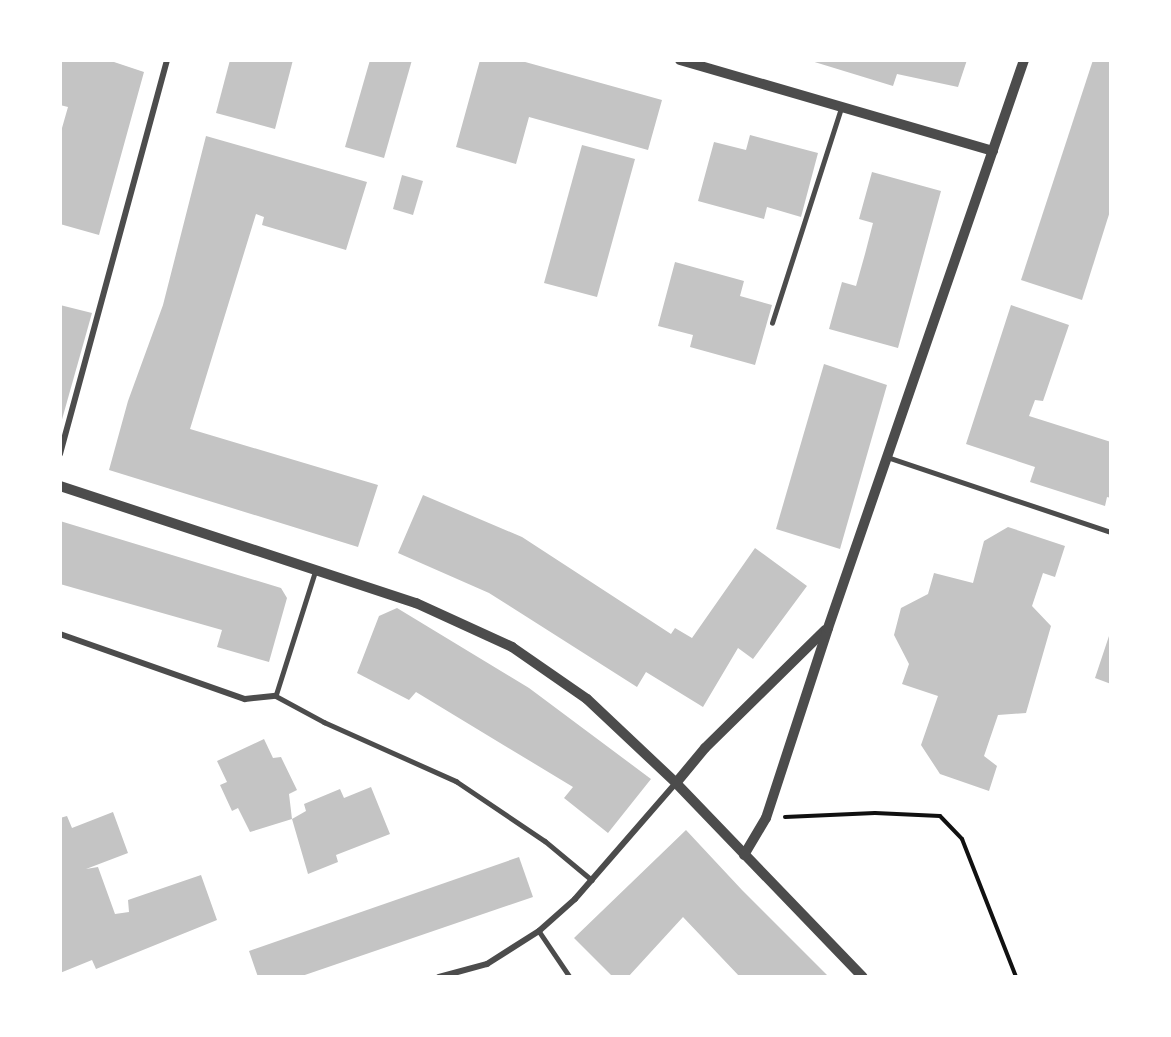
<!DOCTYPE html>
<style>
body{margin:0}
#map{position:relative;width:1171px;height:1037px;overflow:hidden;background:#fff;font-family:"Exo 2",sans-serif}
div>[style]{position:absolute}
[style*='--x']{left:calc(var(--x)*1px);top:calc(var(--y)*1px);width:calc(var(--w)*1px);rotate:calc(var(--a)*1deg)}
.building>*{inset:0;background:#c4c4c4}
.path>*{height:4px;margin:-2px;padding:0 2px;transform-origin:2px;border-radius:2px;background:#111}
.service>*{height:4.5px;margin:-2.25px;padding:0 2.25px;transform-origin:2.25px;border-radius:2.25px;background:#4c4c4c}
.minor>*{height:6px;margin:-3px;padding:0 3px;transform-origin:3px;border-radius:3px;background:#4c4c4c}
.tertiary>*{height:10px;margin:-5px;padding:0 5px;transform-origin:5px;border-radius:5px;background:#4c4c4c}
span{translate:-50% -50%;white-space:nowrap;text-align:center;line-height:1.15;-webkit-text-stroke:4.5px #fff;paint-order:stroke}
.frame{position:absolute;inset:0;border:62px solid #fff;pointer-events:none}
</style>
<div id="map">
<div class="building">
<i style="clip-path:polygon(60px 60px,108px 60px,144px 72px,99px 235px,60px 224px,60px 135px,68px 107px,60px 105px)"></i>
<i style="clip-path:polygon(230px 60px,293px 60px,275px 129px,216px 113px)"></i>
<i style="clip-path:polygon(370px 60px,412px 60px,384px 158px,345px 147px)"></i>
<i style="clip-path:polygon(480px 60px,518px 60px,662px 100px,648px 150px,529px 117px,516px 164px,456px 147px)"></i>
<i style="clip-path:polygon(808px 60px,967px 60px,958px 87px,897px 74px,893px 86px)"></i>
<i style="clip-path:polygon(1093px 60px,1111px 60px,1111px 208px,1082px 300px,1021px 280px)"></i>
<i style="clip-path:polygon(750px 135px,818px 153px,801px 217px,767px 207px,764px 219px,698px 201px,714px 142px,746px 150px)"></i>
<i style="clip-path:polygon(206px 136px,367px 182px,346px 250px,262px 225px,264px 217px,256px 214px,190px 429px,378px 485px,358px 547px,109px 470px,128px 401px,163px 305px)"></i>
<i style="clip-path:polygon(582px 145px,635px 159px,597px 297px,544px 283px)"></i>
<i style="clip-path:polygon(872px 172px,941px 191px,898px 348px,829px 329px,842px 282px,856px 286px,865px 254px,873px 223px,859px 219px)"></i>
<i style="clip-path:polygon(402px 175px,423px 181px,413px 215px,393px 209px)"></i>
<i style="clip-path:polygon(675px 262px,744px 281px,740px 296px,772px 305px,755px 365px,690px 347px,693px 335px,658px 326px)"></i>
<i style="clip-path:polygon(60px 305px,92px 313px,61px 423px,60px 423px)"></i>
<i style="clip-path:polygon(1011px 305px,1069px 325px,1043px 401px,1035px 400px,1029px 416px,1111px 442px,1111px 498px,1107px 497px,1105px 506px,1030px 482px,1035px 467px,966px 444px)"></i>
<i style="clip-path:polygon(824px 364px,887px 385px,840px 549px,776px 529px)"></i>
<i style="clip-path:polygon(423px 495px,522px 537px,671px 634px,675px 628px,692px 638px,755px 548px,807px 586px,753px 659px,738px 648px,703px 707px,646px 672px,637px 687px,489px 593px,398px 553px)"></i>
<i style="clip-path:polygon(60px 521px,281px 588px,287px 598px,269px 662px,217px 647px,222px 630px,60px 584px)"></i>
<i style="clip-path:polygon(1008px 527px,1065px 546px,1055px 577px,1043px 573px,1032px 606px,1051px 626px,1026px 713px,998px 715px,984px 756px,997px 766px,989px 791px,940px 774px,921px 745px,938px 696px,902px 684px,909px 664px,894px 635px,901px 608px,928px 594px,934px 573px,973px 583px,984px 541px)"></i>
<i style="clip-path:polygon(397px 608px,529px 688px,651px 779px,608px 833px,564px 798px,573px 787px,416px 692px,409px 700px,357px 673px,379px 616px)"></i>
<i style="clip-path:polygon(1111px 630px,1111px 684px,1095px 678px)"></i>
<i style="clip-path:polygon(264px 739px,273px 758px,281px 757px,297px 790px,289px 794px,292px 819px,250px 832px,238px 808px,232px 811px,220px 785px,227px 782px,217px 761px)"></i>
<i style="clip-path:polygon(371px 787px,390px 834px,336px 855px,338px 862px,308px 874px,292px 819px,306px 811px,304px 804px,340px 789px,344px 798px)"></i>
<i style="clip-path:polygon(113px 812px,128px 853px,86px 869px,98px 867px,115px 914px,129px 912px,128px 900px,201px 875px,217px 920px,96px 969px,92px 960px,60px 973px,60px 818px,67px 816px,72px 828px)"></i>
<i style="clip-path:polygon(686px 830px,742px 890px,829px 977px,740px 977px,683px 917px,628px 977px,613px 977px,574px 938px)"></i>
<i style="clip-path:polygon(519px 857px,533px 897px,299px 977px,258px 977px,249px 951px)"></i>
</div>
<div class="path">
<i style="--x:785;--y:817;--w:90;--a:-2.5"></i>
<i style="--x:875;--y:813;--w:65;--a:2.6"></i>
<i style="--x:940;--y:816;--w:32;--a:46"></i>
<i style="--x:962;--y:839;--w:148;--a:68.6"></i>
</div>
<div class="service">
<i style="--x:772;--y:323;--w:226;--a:-72.2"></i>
<i style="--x:887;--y:457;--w:236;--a:18.5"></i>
<i style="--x:316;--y:570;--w:132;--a:107.6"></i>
<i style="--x:276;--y:696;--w:55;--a:28.4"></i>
<i style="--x:324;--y:722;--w:145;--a:24.1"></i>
<i style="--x:456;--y:781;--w:107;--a:34"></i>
<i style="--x:545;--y:841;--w:61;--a:39.7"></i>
<i style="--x:539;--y:931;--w:55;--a:56"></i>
</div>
<div class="minor">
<i style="--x:60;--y:454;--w:408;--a:-74.8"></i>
<i style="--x:60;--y:634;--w:196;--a:19.4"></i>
<i style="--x:245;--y:699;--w:31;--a:-6"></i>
<i style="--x:439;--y:977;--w:50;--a:-15.2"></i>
<i style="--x:487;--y:964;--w:62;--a:-32.4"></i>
<i style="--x:539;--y:931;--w:48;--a:-41.6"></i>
<i style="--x:575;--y:899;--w:154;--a:-49"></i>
</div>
<div class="tertiary">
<i style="--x:680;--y:60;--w:326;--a:16.2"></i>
<i style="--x:60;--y:486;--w:375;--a:18.2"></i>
<i style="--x:416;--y:603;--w:106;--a:24.6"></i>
<i style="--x:512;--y:647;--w:91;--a:34.7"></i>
<i style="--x:587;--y:699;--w:122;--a:43.3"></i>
<i style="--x:676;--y:783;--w:269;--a:46.1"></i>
<i style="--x:676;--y:783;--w:45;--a:-50.4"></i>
<i style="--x:705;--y:748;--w:168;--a:-44.5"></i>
<i style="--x:744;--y:855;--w:43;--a:-59.3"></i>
<i style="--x:766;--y:818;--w:200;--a:-71.9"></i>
<i style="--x:828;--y:628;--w:601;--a:-70.96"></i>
</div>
<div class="frame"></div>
</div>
